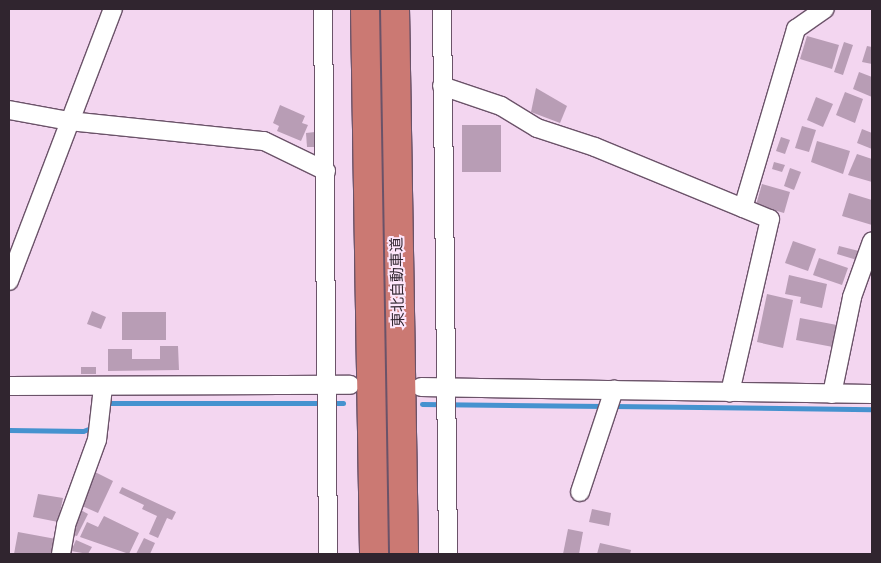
<!DOCTYPE html>
<meta charset="utf-8">
<style>
body{margin:0}
#map{position:relative;width:881px;height:563px;overflow:hidden;background:#f3d6f0;font-family:"DejaVu Sans","Noto Sans JP",sans-serif}
div>[style]{position:absolute}
[style*='--x']{left:calc(var(--x)*1px);top:calc(var(--y)*1px);width:calc(var(--w)*1px);rotate:calc(var(--a)*1deg)}
.stream>*{height:5px;margin:-2.5px;padding:0 2.5px;transform-origin:2.5px;border-radius:2.5px;background:#4592cf}
.building>*{inset:0;background:#b89db5}
.roads{filter:drop-shadow(1px 0 #6b5369) drop-shadow(-1px 0 #6b5369) drop-shadow(0 1px #6b5369) drop-shadow(0 -1px #6b5369)}
.minor>*{height:18px;margin:-9px;padding:0 9px;transform-origin:9px;border-radius:9px;background:#fff}
.motorway>*{height:28px;margin:-14px;padding:0 14px;transform-origin:14px;border-radius:14px;background:#cb7973}
span{translate:-50% -50%;white-space:nowrap;text-align:center;line-height:1.15;-webkit-text-stroke:4px #fde6fb;paint-order:stroke}
.street-label{font-size:15px;color:#30252f}
.frame{position:absolute;inset:0;border:10px solid #30252f;pointer-events:none}
</style>
<div id="map">
<div class="stream">
<i style="--x:109;--y:403;--w:234;--a:0"></i>
<i style="--x:422;--y:404;--w:182;--a:0.6"></i>
<i style="--x:613;--y:406;--w:259;--a:0.7"></i>
<i style="--x:9;--y:430;--w:74;--a:0.8"></i>
<i style="--x:83;--y:431;--w:12;--a:-20"></i>
</div>
<div class="building">
<i style="clip-path:polygon(807px 36px,839px 45px,832px 69px,800px 59px)"></i>
<i style="clip-path:polygon(844px 42px,853px 45px,843px 75px,834px 72px)"></i>
<i style="clip-path:polygon(867px 46px,872px 47px,872px 64px,862px 62px)"></i>
<i style="clip-path:polygon(859px 72px,872px 77px,872px 97px,853px 89px)"></i>
<i style="clip-path:polygon(536px 88px,567px 106px,560px 123px,531px 112px)"></i>
<i style="clip-path:polygon(845px 92px,863px 99px,855px 123px,836px 115px)"></i>
<i style="clip-path:polygon(816px 97px,833px 104px,823px 127px,807px 120px)"></i>
<i style="clip-path:polygon(280px 105px,305px 116px,302px 123px,308px 125px,301px 141px,277px 131px,279px 126px,273px 123px)"></i>
<i style="clip-path:polygon(462px 125px,501px 125px,501px 172px,462px 172px)"></i>
<i style="clip-path:polygon(802px 126px,816px 130px,809px 152px,795px 148px)"></i>
<i style="clip-path:polygon(862px 129px,872px 133px,872px 149px,857px 143px)"></i>
<i style="clip-path:polygon(315px 132px,316px 147px,307px 147px,306px 133px)"></i>
<i style="clip-path:polygon(781px 137px,790px 140px,785px 154px,776px 151px)"></i>
<i style="clip-path:polygon(817px 141px,850px 151px,843px 174px,811px 162px)"></i>
<i style="clip-path:polygon(857px 154px,872px 159px,872px 182px,848px 175px)"></i>
<i style="clip-path:polygon(774px 162px,785px 165px,782px 172px,772px 169px)"></i>
<i style="clip-path:polygon(790px 168px,801px 172px,794px 190px,784px 186px)"></i>
<i style="clip-path:polygon(762px 184px,790px 192px,784px 213px,756px 205px)"></i>
<i style="clip-path:polygon(849px 193px,872px 200px,872px 225px,842px 216px)"></i>
<i style="clip-path:polygon(793px 241px,816px 249px,808px 271px,785px 263px)"></i>
<i style="clip-path:polygon(839px 246px,859px 251px,857px 260px,837px 254px)"></i>
<i style="clip-path:polygon(819px 258px,848px 268px,842px 285px,813px 275px)"></i>
<i style="clip-path:polygon(789px 275px,827px 284px,822px 308px,800px 303px,801px 297px,785px 294px)"></i>
<i style="clip-path:polygon(767px 294px,793px 300px,783px 348px,757px 342px)"></i>
<i style="clip-path:polygon(92px 311px,106px 317px,101px 329px,87px 324px)"></i>
<i style="clip-path:polygon(122px 312px,166px 312px,166px 340px,122px 340px)"></i>
<i style="clip-path:polygon(800px 318px,837px 325px,833px 347px,796px 340px)"></i>
<i style="clip-path:polygon(160px 346px,178px 346px,179px 370px,108px 371px,108px 349px,132px 349px,132px 359px,160px 359px)"></i>
<i style="clip-path:polygon(81px 367px,96px 367px,96px 374px,81px 374px)"></i>
<i style="clip-path:polygon(95px 472px,113px 481px,98px 513px,80px 505px)"></i>
<i style="clip-path:polygon(122px 487px,176px 512px,172px 520px,167px 518px,158px 538px,149px 534px,157px 516px,142px 509px,144px 505px,119px 493px)"></i>
<i style="clip-path:polygon(38px 494px,63px 498px,58px 522px,33px 517px)"></i>
<i style="clip-path:polygon(79px 509px,88px 514px,77px 536px,73px 535px)"></i>
<i style="clip-path:polygon(592px 509px,611px 513px,609px 526px,589px 522px)"></i>
<i style="clip-path:polygon(104px 516px,139px 533px,129px 554px,80px 537px,87px 522px,98px 527px)"></i>
<i style="clip-path:polygon(568px 529px,583px 532px,579px 554px,563px 554px)"></i>
<i style="clip-path:polygon(18px 532px,56px 539px,53px 554px,14px 554px)"></i>
<i style="clip-path:polygon(144px 538px,155px 543px,150px 554px,136px 554px)"></i>
<i style="clip-path:polygon(76px 540px,92px 547px,88px 554px,71px 551px)"></i>
<i style="clip-path:polygon(600px 543px,631px 550px,630px 554px,597px 554px)"></i>
</div>
<div class="roads">
<div class="minor">
<i style="--x:323;--y:9;--w:545;--a:89.47"></i>
<i style="--x:442;--y:9;--w:545;--a:89.37"></i>
<i style="--x:442;--y:86;--w:62;--a:18.7"></i>
<i style="--x:501;--y:106;--w:42;--a:31.4"></i>
<i style="--x:537;--y:128;--w:61;--a:18.1"></i>
<i style="--x:595;--y:147;--w:189;--a:22.4"></i>
<i style="--x:770;--y:219;--w:178;--a:103"></i>
<i style="--x:9;--y:110;--w:61;--a:10.4"></i>
<i style="--x:69;--y:121;--w:196;--a:5.9"></i>
<i style="--x:264;--y:141;--w:69;--a:25.8"></i>
<i style="--x:743;--y:208;--w:187;--a:-73.5"></i>
<i style="--x:796;--y:29;--w:35;--a:-35"></i>
<i style="--x:9;--y:281;--w:291;--a:-69.1"></i>
<i style="--x:9;--y:386;--w:341;--a:-0.2"></i>
<i style="--x:421;--y:387;--w:451;--a:0.9"></i>
<i style="--x:832;--y:394;--w:99;--a:-78.3"></i>
<i style="--x:852;--y:297;--w:59;--a:-70.3"></i>
<i style="--x:580;--y:492;--w:108;--a:-71.6"></i>
<i style="--x:61;--y:554;--w:29;--a:-80"></i>
<i style="--x:66;--y:525;--w:90;--a:-70"></i>
<i style="--x:97;--y:440;--w:53;--a:-83.5"></i>
</div>
<div class="motorway">
<i style="--x:365;--y:9;--w:545;--a:89.05"></i>
<i style="--x:395;--y:9;--w:545;--a:89.05"></i>
</div>
</div>
<div class="street-label">
<span style="left:398px;top:282px;rotate:-91deg">東北自動車道</span>
</div>
<div class="frame"></div>
</div>
